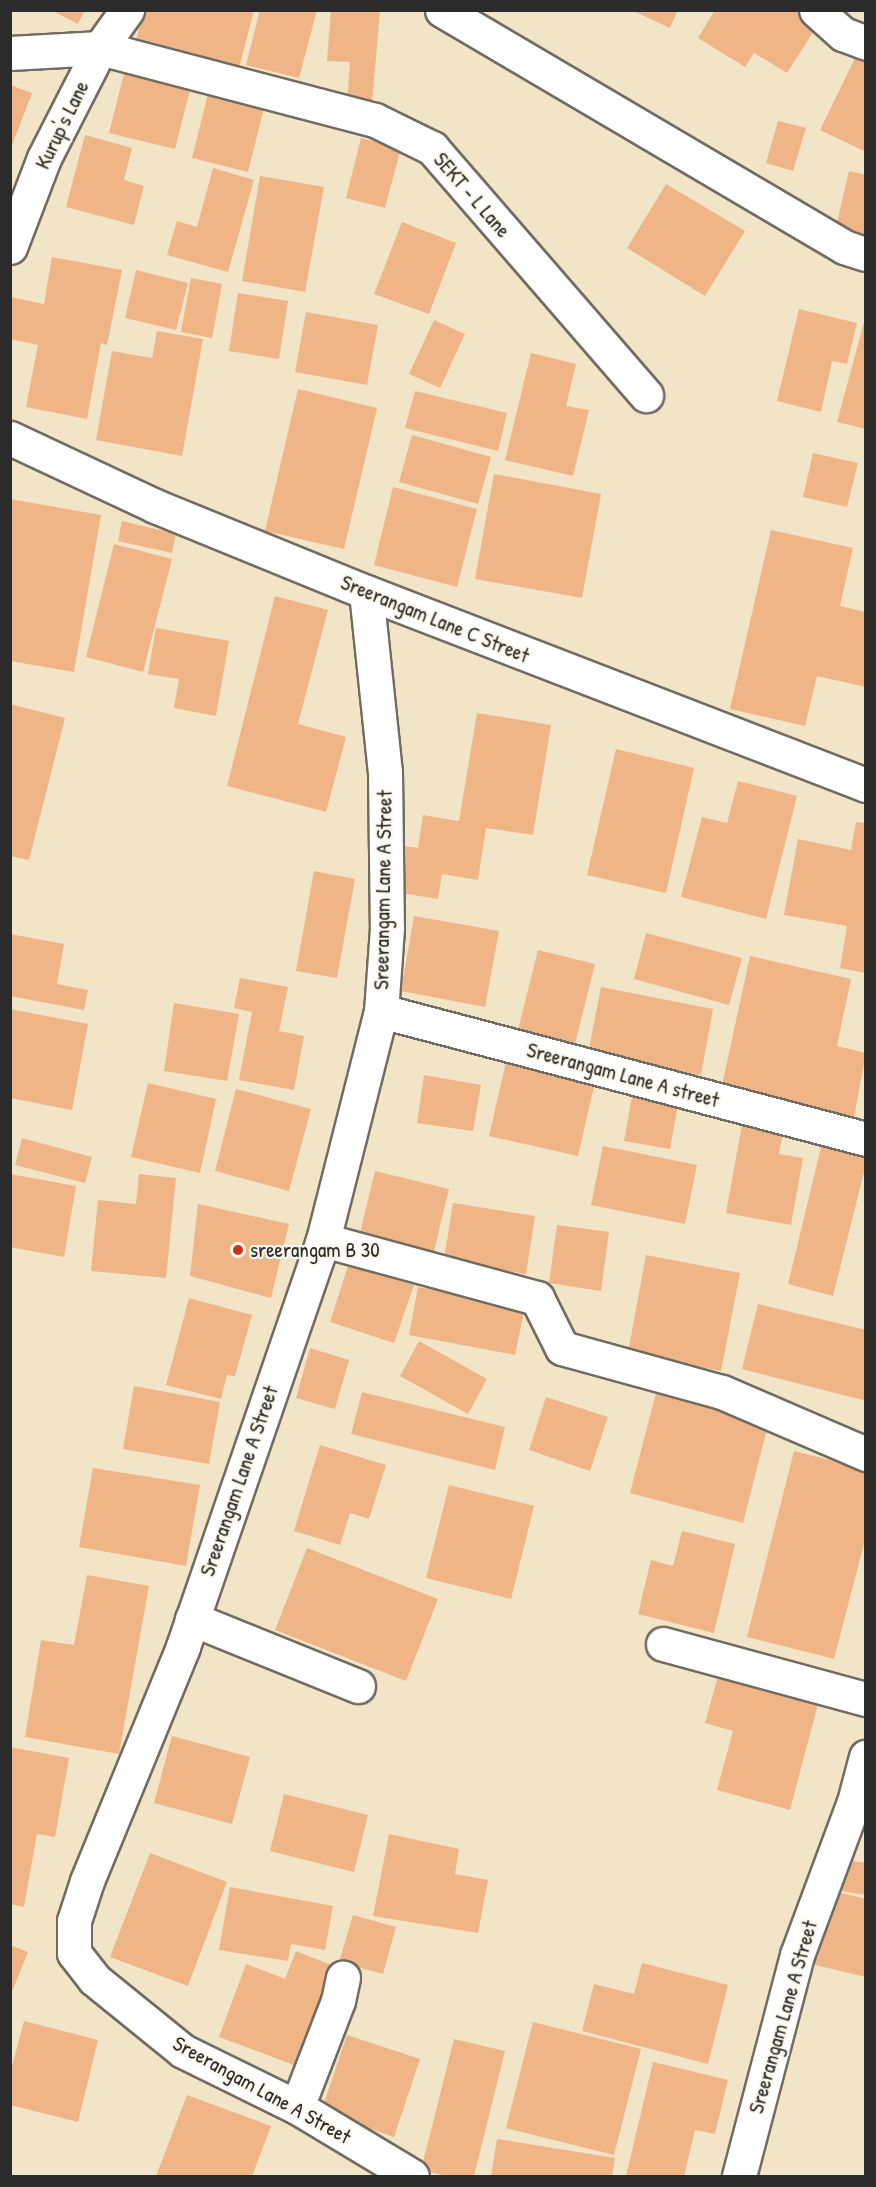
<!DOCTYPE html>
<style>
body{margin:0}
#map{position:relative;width:876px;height:2187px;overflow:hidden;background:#f2e4c7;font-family:"Patrick Hand",sans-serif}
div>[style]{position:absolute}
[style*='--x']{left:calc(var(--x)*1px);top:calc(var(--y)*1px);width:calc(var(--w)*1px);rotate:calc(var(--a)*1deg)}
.building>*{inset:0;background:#efb586}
.roads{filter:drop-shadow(2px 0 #716c62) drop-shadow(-2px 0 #716c62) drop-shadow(0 2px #716c62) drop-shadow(0 -2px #716c62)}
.minor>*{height:33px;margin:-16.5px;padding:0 16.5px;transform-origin:16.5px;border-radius:16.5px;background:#fff}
.dots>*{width:16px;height:16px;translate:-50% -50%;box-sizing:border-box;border:3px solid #fbf7ec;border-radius:50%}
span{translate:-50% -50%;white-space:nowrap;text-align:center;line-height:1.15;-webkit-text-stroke:4.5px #fbf7ec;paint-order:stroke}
.street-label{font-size:21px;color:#2b2b2b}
.poi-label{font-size:21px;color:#2b2b2b}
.left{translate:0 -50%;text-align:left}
.frame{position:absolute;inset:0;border:12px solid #2b2b2b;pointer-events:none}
</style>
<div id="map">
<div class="building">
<i style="clip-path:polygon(51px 10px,85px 10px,78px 24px)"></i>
<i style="clip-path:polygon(144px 10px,254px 10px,237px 76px,134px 48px)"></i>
<i style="clip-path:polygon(260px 10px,317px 10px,299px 78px,246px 65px)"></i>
<i style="clip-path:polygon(331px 10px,380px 10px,372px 104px,347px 102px,350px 62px,327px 61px)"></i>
<i style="clip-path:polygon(631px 10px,678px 10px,670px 28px)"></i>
<i style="clip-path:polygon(715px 10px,799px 10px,819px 23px,787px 73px,754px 53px,745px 67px,698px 38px)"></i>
<i style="clip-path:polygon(859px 50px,866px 53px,866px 152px,820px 130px)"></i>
<i style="clip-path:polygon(126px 66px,192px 82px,175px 149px,109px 133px)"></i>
<i style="clip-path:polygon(211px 82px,267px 96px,248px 172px,192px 158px)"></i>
<i style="clip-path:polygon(10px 85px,32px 93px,11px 148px,10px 148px)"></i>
<i style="clip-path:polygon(778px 121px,806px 128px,793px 171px,766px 163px)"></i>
<i style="clip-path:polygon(85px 135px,132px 148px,124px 180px,144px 186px,134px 225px,66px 207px)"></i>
<i style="clip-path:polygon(361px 138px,401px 148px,385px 208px,346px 198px)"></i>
<i style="clip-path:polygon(213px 168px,254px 180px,228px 272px,167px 255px,177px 221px,197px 227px)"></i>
<i style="clip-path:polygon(849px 171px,866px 175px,866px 234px,836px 227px)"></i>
<i style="clip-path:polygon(260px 176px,324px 187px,305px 292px,242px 281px)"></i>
<i style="clip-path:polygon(666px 184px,745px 231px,705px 296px,627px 248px)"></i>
<i style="clip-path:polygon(402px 222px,456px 243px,429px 314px,374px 294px)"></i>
<i style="clip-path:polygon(52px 257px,122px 270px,107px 345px,101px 343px,87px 419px,26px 407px,38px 345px,10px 339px,10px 297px,44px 304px)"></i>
<i style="clip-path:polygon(136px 270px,188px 283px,176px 330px,125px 318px)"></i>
<i style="clip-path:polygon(191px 278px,222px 284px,212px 338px,181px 332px)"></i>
<i style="clip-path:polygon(238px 293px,288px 301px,279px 359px,229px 351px)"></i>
<i style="clip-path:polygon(799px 309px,857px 323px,847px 364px,832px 361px,821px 412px,777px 401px)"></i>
<i style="clip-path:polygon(306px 312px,378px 325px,367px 385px,295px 372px)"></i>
<i style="clip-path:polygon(866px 315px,866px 429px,837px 422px)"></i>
<i style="clip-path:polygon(434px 320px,465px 334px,440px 388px,409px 374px)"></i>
<i style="clip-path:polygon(157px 331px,203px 339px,182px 456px,96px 440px,112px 351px,152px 358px)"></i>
<i style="clip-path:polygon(531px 353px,576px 364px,566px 406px,589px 410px,573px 476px,505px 460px)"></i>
<i style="clip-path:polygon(298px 389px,377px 408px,344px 549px,265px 531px)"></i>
<i style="clip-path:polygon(415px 391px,507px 413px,498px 451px,405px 428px)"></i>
<i style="clip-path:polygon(412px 435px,491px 457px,478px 504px,399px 482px)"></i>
<i style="clip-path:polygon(813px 453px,858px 463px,847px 507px,803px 497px)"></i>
<i style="clip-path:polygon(494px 474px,601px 494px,582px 598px,475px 579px)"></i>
<i style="clip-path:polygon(393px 487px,477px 509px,457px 587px,374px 565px)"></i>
<i style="clip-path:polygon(10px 499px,101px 515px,74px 672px,10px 661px)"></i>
<i style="clip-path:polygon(122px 521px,176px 534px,172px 553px,118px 541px)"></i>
<i style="clip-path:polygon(771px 530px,853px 548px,840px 606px,866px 612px,866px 687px,817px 676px,805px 726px,730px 709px)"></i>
<i style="clip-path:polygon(114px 544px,172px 559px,143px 672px,86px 657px)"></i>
<i style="clip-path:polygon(275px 596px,328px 610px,298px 724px,346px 737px,326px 812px,227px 786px)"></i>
<i style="clip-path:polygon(156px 628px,229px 641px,216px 716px,174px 708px,179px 679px,148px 674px)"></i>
<i style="clip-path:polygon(10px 704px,65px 718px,29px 860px,10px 856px)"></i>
<i style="clip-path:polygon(477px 713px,551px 725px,533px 835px,486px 828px,478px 880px,442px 874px,438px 899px,388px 891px,395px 845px,418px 848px,423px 815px,459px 821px)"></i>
<i style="clip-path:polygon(616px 749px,694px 768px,666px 893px,587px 875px)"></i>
<i style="clip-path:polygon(738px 781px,797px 796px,766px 919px,681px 897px,702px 817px,727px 823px)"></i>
<i style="clip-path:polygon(856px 822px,866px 823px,866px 973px,840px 968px,847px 926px,784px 915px,798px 839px,851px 850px)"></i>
<i style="clip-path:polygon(314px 871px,355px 879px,337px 978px,296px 971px)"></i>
<i style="clip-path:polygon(414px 916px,499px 931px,485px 1007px,401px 991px)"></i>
<i style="clip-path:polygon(646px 933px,742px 958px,729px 1005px,634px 979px)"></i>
<i style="clip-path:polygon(10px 934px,64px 944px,57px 984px,88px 990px,84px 1010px,10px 996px)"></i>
<i style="clip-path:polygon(538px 950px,595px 964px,573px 1052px,516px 1038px)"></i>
<i style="clip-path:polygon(750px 956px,851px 979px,837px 1046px,866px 1053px,853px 1123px,721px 1090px)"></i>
<i style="clip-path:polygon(240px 978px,288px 987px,279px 1031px,304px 1036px,294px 1090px,239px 1080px,252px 1012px,234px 1008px)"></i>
<i style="clip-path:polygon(601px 987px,713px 1009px,701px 1075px,588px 1054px)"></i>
<i style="clip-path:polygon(174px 1003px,239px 1014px,227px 1081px,164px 1071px)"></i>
<i style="clip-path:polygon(10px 1009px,88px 1024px,72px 1110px,10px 1098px)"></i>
<i style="clip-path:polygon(506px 1062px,595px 1082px,578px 1156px,489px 1136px)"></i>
<i style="clip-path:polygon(424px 1075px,481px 1085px,473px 1131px,417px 1123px)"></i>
<i style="clip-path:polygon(148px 1083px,216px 1099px,200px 1173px,131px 1157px)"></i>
<i style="clip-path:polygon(236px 1089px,311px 1109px,289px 1191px,215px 1171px)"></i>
<i style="clip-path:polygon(632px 1096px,678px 1104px,670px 1149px,624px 1141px)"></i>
<i style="clip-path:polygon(743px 1119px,784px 1127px,779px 1154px,803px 1158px,791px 1225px,726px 1213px)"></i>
<i style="clip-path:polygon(22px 1138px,92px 1157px,85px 1183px,15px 1165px)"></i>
<i style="clip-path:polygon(823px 1139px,866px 1149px,866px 1164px,833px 1296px,788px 1284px)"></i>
<i style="clip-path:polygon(603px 1146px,697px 1165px,685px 1224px,591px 1205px)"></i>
<i style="clip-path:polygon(375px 1171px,449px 1189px,432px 1259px,358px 1241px)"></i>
<i style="clip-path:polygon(10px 1174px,76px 1186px,64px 1257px,10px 1247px)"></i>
<i style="clip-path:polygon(139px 1174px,176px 1178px,166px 1278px,91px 1271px,98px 1200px,136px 1204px)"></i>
<i style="clip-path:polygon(453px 1203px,535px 1216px,526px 1274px,444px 1260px)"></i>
<i style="clip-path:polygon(198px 1204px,289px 1224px,271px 1298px,190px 1276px)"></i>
<i style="clip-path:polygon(557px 1225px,609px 1232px,601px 1291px,549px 1283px)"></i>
<i style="clip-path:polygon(646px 1255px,740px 1273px,721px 1371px,628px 1353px)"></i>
<i style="clip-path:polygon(349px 1263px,414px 1285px,394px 1343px,330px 1322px)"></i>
<i style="clip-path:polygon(418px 1287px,525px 1307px,515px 1355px,409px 1335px)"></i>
<i style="clip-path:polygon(189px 1298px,252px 1315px,235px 1376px,227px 1375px,221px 1399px,166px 1385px)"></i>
<i style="clip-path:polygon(758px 1304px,866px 1330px,866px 1401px,742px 1369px)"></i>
<i style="clip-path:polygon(419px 1341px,487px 1379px,468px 1414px,400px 1376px)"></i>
<i style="clip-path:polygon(310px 1348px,349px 1360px,335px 1409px,296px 1398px)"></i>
<i style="clip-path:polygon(134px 1386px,220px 1402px,209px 1464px,123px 1449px)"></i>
<i style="clip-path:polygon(362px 1392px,505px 1427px,495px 1470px,351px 1434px)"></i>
<i style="clip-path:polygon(656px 1393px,768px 1425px,743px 1523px,630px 1493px)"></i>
<i style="clip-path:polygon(546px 1397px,608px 1417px,590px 1471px,529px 1450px)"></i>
<i style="clip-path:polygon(320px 1445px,386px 1465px,369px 1519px,350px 1513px,340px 1545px,294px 1531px)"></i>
<i style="clip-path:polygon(794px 1451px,866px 1469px,866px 1536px,834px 1659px,747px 1637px)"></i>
<i style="clip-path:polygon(93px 1468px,200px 1485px,186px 1566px,79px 1547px)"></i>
<i style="clip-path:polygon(449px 1485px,534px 1506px,511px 1599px,426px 1578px)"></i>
<i style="clip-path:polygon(682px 1531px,735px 1544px,714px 1633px,638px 1614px,651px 1560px,673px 1566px)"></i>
<i style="clip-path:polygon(307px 1548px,438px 1599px,406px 1681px,275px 1630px)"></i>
<i style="clip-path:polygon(87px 1575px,149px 1586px,119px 1754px,25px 1737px,41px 1640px,74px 1645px)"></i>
<i style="clip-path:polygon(718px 1676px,818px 1704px,790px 1810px,717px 1790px,733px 1731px,705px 1723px)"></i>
<i style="clip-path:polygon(172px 1736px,250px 1757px,232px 1824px,154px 1803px)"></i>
<i style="clip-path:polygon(10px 1747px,69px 1758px,55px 1837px,37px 1834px,24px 1907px,10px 1904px)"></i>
<i style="clip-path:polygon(284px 1794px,368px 1815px,354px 1872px,270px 1851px)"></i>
<i style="clip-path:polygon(389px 1834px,459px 1849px,455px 1874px,488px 1880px,478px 1933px,373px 1916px)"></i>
<i style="clip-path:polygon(150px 1853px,227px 1882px,188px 1986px,110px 1957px)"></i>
<i style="clip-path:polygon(840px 1859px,866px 1863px,866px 1895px,835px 1890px)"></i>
<i style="clip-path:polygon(230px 1887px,333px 1906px,325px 1950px,291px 1944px,288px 1961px,219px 1950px)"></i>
<i style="clip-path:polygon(828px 1890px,866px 1899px,866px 1977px,811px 1964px)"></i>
<i style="clip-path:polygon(353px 1915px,396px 1927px,383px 1974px,339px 1962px)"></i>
<i style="clip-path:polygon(10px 1945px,28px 1952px,11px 1994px,10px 1994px)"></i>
<i style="clip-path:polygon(296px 1951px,339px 1968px,302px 2068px,219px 2037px,246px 1964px,285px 1979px)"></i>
<i style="clip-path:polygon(642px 1963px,728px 1985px,708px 2064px,582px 2031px,594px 1984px,634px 1994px)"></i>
<i style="clip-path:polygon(24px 2021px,98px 2040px,78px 2122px,10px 2105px,10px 2074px)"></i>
<i style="clip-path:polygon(533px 2022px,641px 2049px,614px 2155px,506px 2128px)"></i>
<i style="clip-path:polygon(347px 2035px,420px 2059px,394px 2137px,321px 2112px)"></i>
<i style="clip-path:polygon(454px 2039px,505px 2051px,474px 2176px,446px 2176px,421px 2170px)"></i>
<i style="clip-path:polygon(653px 2062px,728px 2080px,715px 2134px,695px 2130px,684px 2176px,626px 2176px)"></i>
<i style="clip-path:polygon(187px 2095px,271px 2126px,252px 2176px,156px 2176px)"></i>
<i style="clip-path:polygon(497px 2139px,615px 2158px,612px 2176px,491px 2176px)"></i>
</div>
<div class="roads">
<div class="minor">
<i style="--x:442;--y:10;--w:467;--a:30.5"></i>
<i style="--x:844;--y:247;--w:23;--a:18"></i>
<i style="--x:816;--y:10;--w:36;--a:42"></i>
<i style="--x:843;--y:34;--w:25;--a:21"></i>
<i style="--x:10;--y:53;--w:90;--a:-3.2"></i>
<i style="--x:100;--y:48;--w:284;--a:14.7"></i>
<i style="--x:375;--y:120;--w:64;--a:26.2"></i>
<i style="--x:432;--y:148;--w:327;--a:49.1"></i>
<i style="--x:10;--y:247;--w:95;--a:-69.1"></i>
<i style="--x:44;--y:158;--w:123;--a:-63"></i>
<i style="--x:100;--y:48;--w:47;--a:-54.6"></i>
<i style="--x:10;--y:438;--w:160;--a:25.1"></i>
<i style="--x:155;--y:506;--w:228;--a:22.2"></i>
<i style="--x:366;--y:592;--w:536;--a:21.11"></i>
<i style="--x:366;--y:592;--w:181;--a:84"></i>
<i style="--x:385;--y:772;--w:156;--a:89.3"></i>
<i style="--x:387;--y:928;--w:83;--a:94.1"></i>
<i style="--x:381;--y:1011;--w:236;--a:104.2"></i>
<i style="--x:323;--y:1240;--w:430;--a:109"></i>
<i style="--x:183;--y:1647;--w:253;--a:112.3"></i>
<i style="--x:87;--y:1881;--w:42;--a:108"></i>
<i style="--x:74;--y:1921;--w:32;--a:90"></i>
<i style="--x:74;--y:1953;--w:33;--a:52"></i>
<i style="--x:94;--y:1979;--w:114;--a:39"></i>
<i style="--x:183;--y:2051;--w:127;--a:26.2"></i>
<i style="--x:297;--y:2107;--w:134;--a:31"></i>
<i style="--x:381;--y:1011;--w:502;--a:14.78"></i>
<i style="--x:323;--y:1240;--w:222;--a:15.2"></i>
<i style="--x:537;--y:1298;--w:56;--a:63.4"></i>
<i style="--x:562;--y:1348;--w:166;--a:15.4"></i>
<i style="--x:722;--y:1392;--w:157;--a:23.3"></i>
<i style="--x:192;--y:1619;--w:179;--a:22"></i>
<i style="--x:663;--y:1644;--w:210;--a:15.2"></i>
<i style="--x:297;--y:2107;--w:114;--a:-68.9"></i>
<i style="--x:338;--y:2001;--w:24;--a:-78"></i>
<i style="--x:739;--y:2176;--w:228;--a:-75.3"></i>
<i style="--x:797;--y:1955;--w:163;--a:-69.6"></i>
<i style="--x:854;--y:1802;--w:47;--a:-75.1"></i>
</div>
</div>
<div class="dots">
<i style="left:238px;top:1250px;background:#c8321e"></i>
</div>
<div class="street-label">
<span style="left:62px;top:125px;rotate:-64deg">Kurup's Lane</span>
<span style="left:472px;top:195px;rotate:49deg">SEKT - L Lane</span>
<span style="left:435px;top:619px;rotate:22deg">Sreerangam Lane C Street</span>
<span style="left:383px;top:890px;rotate:-89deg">Sreerangam Lane A Street</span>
<span style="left:623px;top:1075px;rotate:15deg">Sreerangam Lane A street</span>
<span style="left:239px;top:1481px;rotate:-71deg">Sreerangam Lane A Street</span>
<span style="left:783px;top:2017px;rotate:-74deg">Sreerangam Lane A Street</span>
<span style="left:262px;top:2090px;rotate:29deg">Sreerangam Lane A Street</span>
</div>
<div class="poi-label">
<span class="left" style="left:250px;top:1250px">sreerangam B 30</span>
</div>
<div class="frame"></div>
</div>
